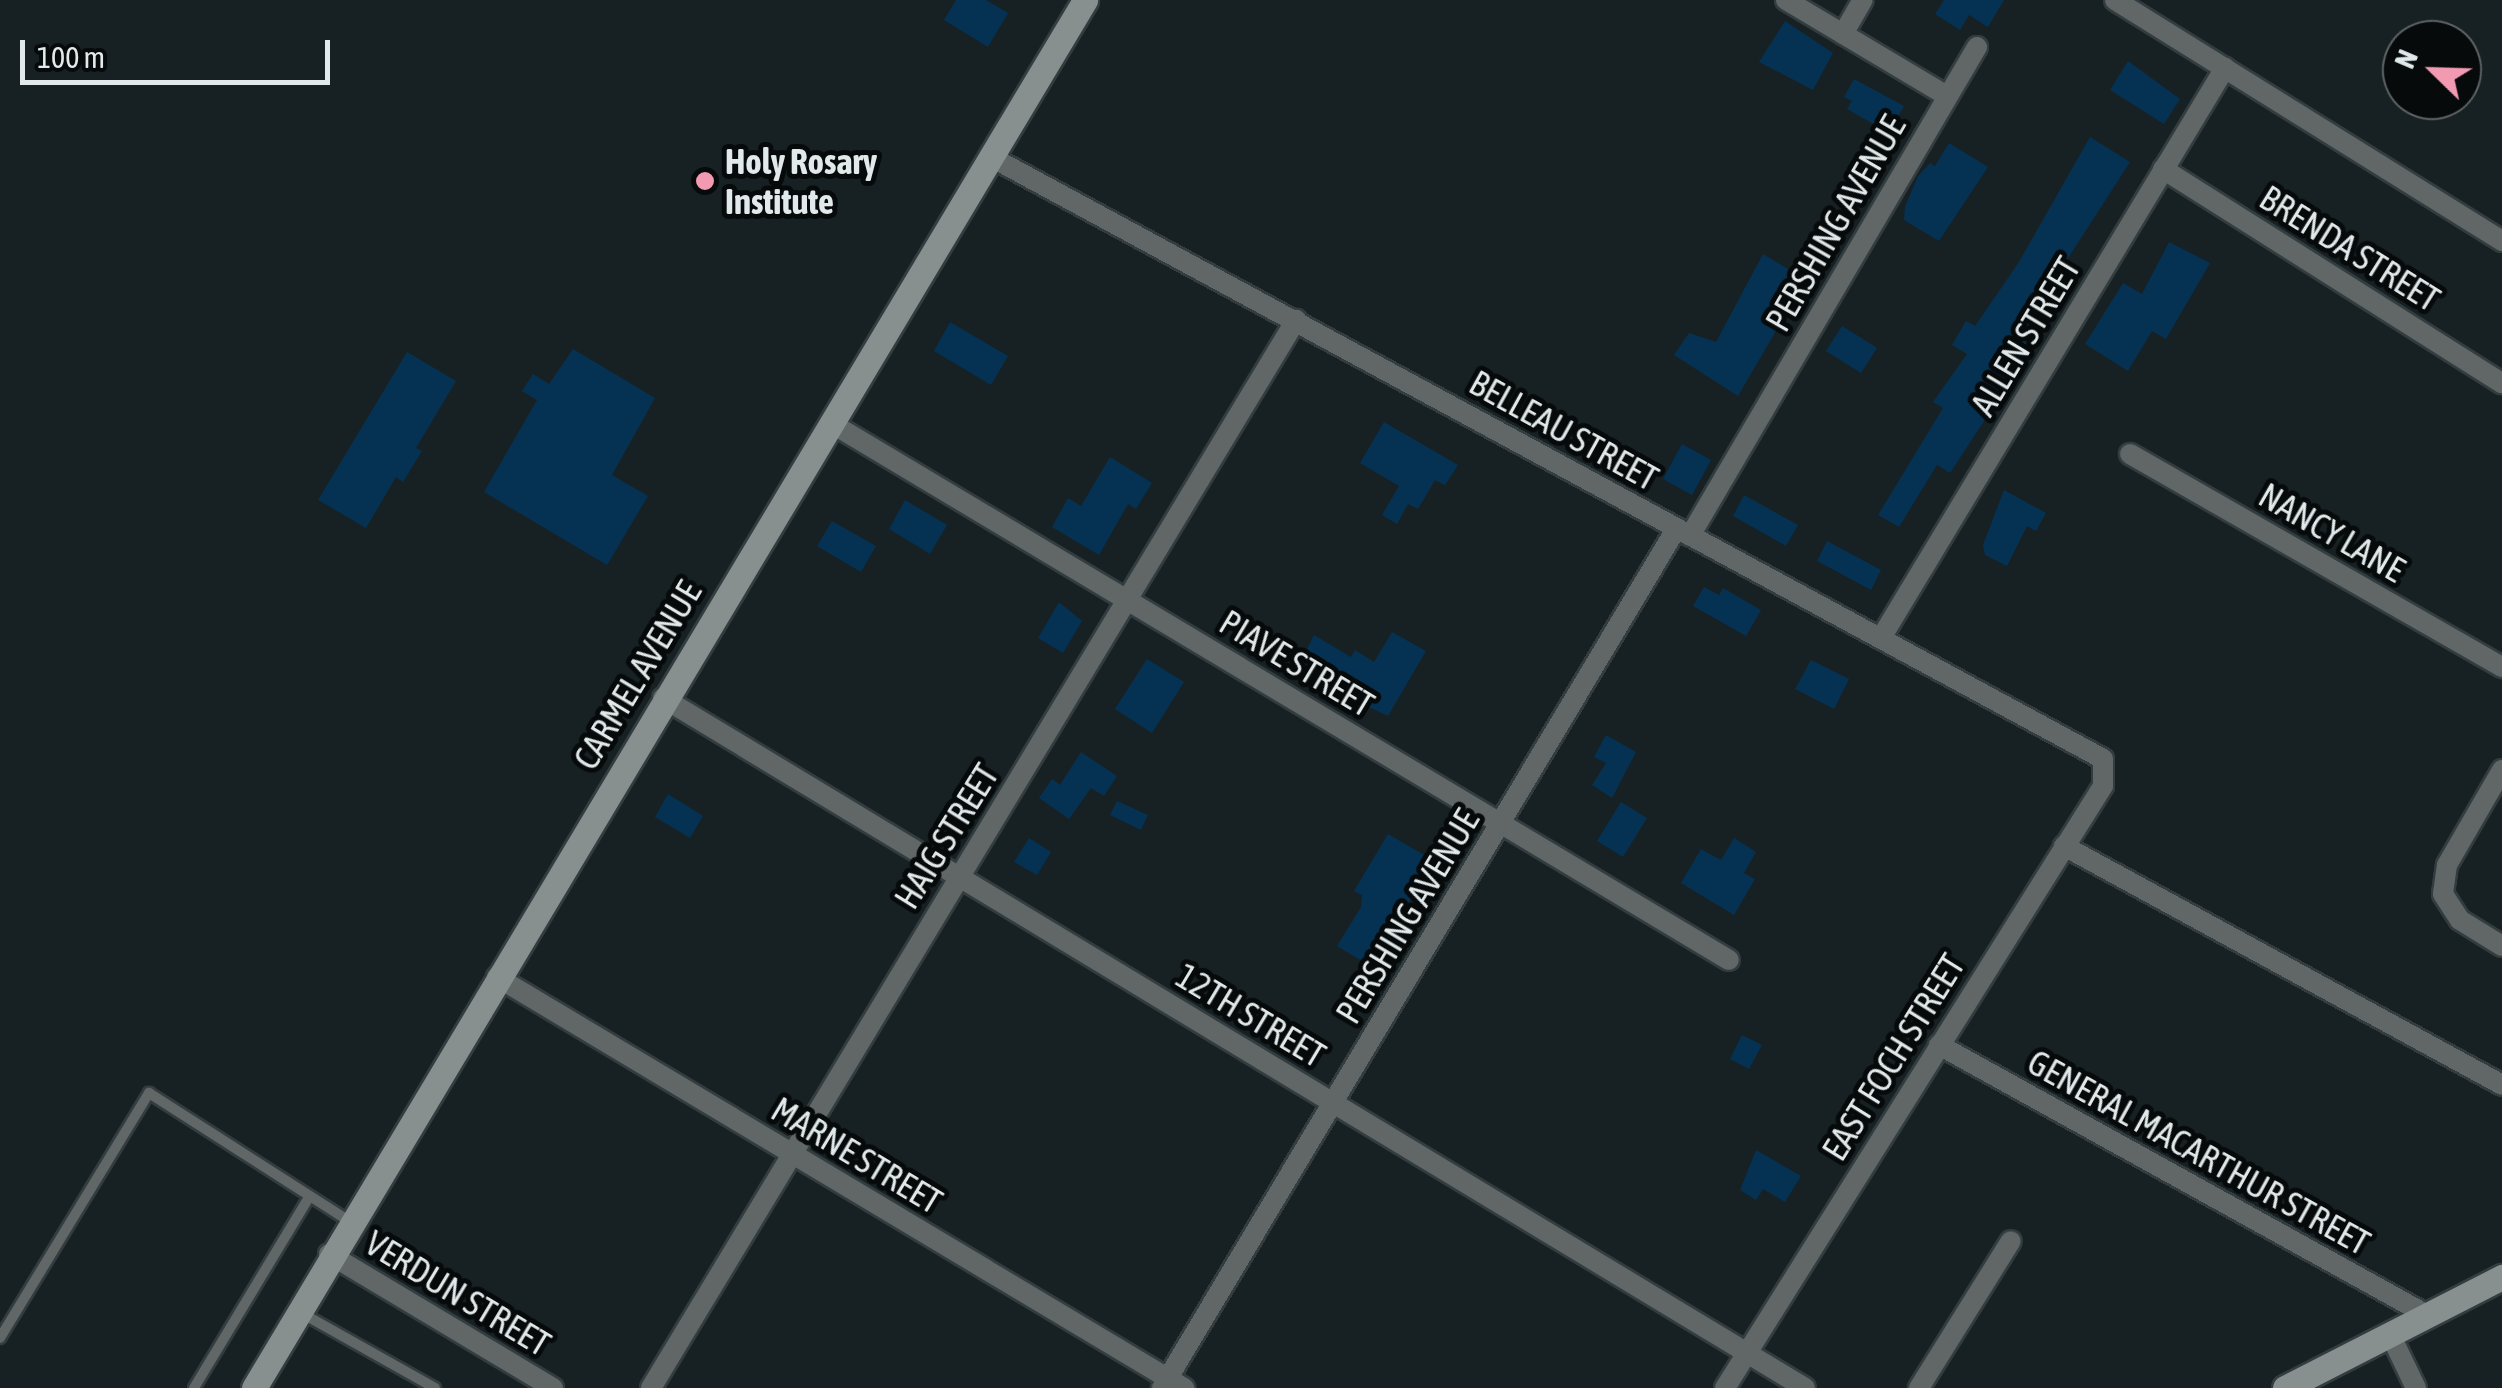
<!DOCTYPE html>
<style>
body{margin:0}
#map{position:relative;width:2502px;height:1388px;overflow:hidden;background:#172124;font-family:"Asap Condensed",sans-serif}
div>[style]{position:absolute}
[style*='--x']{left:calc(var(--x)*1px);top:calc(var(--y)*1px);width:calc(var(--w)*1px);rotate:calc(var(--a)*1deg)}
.building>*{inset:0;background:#053253}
.roads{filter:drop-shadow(2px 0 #333d40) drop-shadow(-2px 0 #333d40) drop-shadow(0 2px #333d40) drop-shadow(0 -2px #333d40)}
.lane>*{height:10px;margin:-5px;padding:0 5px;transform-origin:5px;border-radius:5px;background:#616766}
.street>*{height:20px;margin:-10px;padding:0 10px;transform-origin:10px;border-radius:10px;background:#616766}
.secondary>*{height:25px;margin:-12.5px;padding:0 12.5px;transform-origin:12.5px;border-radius:12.5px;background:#87908f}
.dots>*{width:28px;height:28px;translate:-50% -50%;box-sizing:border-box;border:5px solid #060a0b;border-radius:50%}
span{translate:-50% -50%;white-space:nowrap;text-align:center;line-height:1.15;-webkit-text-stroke:10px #060a0b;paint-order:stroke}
.poi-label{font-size:35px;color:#e2e9eb;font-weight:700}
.left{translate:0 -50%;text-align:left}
.street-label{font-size:35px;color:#e2e9eb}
.north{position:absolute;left:2382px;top:20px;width:100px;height:100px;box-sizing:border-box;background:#060a0b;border:2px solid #5e6365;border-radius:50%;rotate:293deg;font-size:28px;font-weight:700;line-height:40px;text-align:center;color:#e2e9eb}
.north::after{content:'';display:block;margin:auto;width:35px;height:45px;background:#f19ab2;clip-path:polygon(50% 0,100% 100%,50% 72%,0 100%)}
.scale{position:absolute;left:20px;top:40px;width:310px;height:45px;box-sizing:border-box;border:5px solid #e2e9eb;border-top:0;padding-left:12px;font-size:30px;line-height:35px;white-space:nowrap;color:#e2e9eb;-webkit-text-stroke:8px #060a0b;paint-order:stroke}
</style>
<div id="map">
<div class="building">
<i style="clip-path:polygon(956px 0,986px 0,1008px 13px,988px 47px,944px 20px)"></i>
<i style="clip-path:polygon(1944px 0,2004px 0,1988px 27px,1969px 15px,1960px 30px,1935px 14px)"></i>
<i style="clip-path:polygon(1785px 21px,1833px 53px,1813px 90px,1759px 62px)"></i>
<i style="clip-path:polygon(2128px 61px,2180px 99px,2164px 124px,2110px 90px)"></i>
<i style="clip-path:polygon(1854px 79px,1904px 106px,1889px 133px,1847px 109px,1852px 101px,1844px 97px)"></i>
<i style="clip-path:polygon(2090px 137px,2130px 162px,2052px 283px,2035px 318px,2037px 330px,1988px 415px,1950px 473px,1937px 465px,1899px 527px,1878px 515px,1943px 408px,1933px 402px,1967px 354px,1952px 345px,1966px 321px,1975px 326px,2019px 262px)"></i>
<i style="clip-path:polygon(1949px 143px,1988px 167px,1939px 241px,1904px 220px,1905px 207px,1918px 176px,1930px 163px,1935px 166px)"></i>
<i style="clip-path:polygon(2169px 242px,2210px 263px,2166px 339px,2152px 331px,2128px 371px,2085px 344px,2123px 283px,2142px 294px)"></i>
<i style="clip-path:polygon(1763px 254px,1798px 275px,1772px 318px,1780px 324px,1738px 396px,1674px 355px,1689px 333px,1716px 342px)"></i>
<i style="clip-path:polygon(950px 322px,1008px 356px,991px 385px,934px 351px)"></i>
<i style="clip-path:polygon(1842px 326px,1877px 348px,1861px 373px,1826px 351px)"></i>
<i style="clip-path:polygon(573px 349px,655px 398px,612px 475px,648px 496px,607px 565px,484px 492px,537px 400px,522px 391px,533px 374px,549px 384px)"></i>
<i style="clip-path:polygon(407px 352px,456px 381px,416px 448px,422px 451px,403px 482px,396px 477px,366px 528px,318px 500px)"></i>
<i style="clip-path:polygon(1384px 422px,1458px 465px,1445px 485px,1435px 480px,1418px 509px,1408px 504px,1397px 524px,1382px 515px,1399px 486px,1360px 463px)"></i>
<i style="clip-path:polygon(1682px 444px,1711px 460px,1692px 495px,1663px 479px)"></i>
<i style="clip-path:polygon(1110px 457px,1152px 483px,1136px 509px,1128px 504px,1099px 555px,1052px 527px,1068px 498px,1081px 506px)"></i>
<i style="clip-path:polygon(2004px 490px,2046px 513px,2036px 531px,2027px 526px,2007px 566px,1985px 555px,1983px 545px)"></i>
<i style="clip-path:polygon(1744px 495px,1798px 525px,1786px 546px,1733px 516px)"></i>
<i style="clip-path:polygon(905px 500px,947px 525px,930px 554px,889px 529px)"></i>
<i style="clip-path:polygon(832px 521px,876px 546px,861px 572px,817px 546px)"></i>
<i style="clip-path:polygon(1827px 541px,1881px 570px,1871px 590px,1817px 561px)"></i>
<i style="clip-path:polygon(1704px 587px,1719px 595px,1723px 588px,1761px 610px,1746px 636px,1693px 606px)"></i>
<i style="clip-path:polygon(1059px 602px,1082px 621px,1063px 653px,1038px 638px)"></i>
<i style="clip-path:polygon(1392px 632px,1426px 651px,1388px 716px,1296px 672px,1314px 635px,1351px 657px,1355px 650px,1374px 662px)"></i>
<i style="clip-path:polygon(1147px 659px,1184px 682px,1152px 733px,1115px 709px)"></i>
<i style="clip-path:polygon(1811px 660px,1849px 679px,1834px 709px,1795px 689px)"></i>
<i style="clip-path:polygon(1606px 735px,1636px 752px,1612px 798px,1592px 785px,1606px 763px,1594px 757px)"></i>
<i style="clip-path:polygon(1081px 752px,1117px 776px,1104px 796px,1091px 788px,1069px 819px,1039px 798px,1052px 779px,1060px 785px)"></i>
<i style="clip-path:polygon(668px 794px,703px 816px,690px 838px,655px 817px)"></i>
<i style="clip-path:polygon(1117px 801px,1148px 815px,1141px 830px,1110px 815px)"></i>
<i style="clip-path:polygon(1621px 802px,1647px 818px,1623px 857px,1597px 841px)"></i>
<i style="clip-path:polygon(1388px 834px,1436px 862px,1367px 964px,1337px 946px,1361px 907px,1362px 895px,1354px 891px)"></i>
<i style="clip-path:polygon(1029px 838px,1051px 852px,1037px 875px,1014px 862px)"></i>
<i style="clip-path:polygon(1734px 838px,1756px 852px,1744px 873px,1755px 879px,1734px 915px,1681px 883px,1701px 849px,1721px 860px)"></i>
<i style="clip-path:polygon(1742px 1035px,1762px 1045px,1749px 1069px,1730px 1059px)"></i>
<i style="clip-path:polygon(1756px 1150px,1801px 1176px,1785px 1202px,1763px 1189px,1756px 1200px,1740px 1190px)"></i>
</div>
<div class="roads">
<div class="lane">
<i style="--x:298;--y:1311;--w:157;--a:29.3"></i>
<i style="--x:0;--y:1338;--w:287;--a:-58.7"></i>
<i style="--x:149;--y:1093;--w:237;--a:32.6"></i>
<i style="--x:194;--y:1388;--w:224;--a:-58.9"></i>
</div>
<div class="street">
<i style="--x:1786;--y:0;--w:187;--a:30.8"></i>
<i style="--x:2115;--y:0;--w:456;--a:31.9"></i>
<i style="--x:1843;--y:34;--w:39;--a:-60"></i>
<i style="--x:993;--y:158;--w:1262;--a:28.43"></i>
<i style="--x:2103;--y:759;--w:27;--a:90"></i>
<i style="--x:2103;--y:786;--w:711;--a:122.12"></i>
<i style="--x:2163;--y:169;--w:401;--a:32.3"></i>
<i style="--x:831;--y:423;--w:1046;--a:30.88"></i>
<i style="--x:2130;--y:454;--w:429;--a:29.8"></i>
<i style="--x:1690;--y:536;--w:567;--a:-59.59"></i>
<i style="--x:1881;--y:638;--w:666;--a:-58.89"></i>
<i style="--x:663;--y:698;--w:1334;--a:31.14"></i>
<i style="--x:2502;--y:770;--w:110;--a:120.1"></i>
<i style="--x:2447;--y:865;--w:29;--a:98"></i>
<i style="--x:2443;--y:894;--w:31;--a:57"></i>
<i style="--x:2460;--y:920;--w:49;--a:31.8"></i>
<i style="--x:2064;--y:846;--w:499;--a:28.6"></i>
<i style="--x:497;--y:977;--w:801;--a:30.89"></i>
<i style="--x:1939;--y:1045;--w:558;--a:28.95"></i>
<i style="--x:329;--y:1254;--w:261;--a:30.9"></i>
<i style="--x:2390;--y:1334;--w:60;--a:64.3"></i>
<i style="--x:651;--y:1388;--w:1248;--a:-58.87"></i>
<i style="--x:1162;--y:1388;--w:1001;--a:-59.1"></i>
<i style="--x:1919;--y:1388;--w:173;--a:-58"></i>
</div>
<div class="secondary">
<i style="--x:254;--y:1388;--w:1618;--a:-59.09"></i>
<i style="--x:2285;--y:1388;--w:244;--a:-27.1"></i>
</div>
</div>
<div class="dots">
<i style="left:705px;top:181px;background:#f19ab2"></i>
</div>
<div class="poi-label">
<span class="left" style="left:725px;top:181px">Holy Rosary<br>Institute</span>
</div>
<div class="street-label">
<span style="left:1835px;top:223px;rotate:-60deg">PERSHING AVENUE</span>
<span style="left:2350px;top:248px;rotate:32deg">BRENDA STREET</span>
<span style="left:2025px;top:336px;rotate:-59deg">ALLEN STREET</span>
<span style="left:1564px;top:430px;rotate:29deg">BELLEAU STREET</span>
<span style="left:2332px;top:532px;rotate:30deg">NANCY LANE</span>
<span style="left:1297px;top:663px;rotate:31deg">PIAVE STREET</span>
<span style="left:637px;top:675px;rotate:-59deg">CARMEL AVENUE</span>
<span style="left:946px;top:836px;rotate:-58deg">HAIG STREET</span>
<span style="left:1407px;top:916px;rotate:-59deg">PERSHING AVENUE</span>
<span style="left:1251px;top:1015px;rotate:31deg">12TH STREET</span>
<span style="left:1893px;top:1057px;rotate:-58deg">EAST FOCH STREET</span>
<span style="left:2199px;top:1152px;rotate:29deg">GENERAL MACARTHUR STREET</span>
<span style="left:857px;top:1155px;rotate:31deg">MARNE STREET</span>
<span style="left:458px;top:1293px;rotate:31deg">VERDUN STREET</span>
</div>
<div class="north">N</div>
<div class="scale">100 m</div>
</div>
